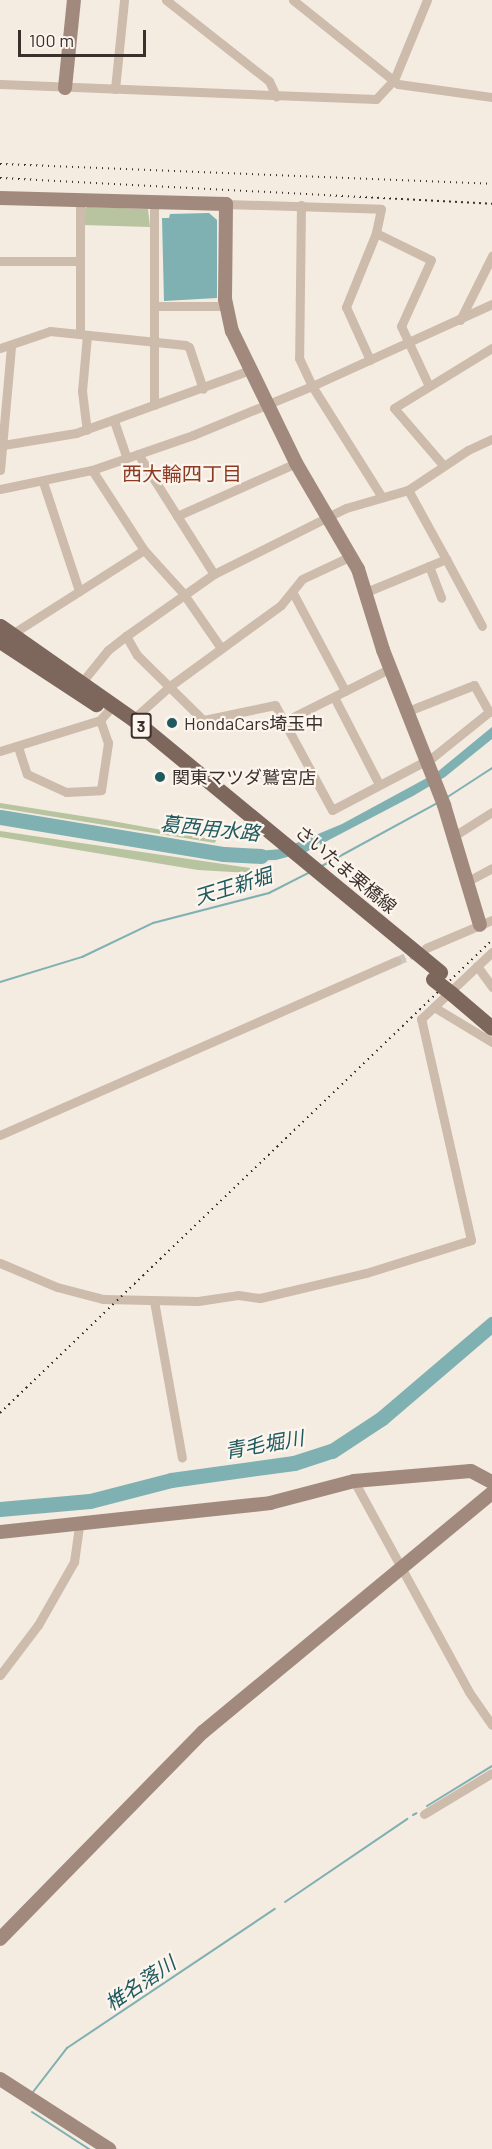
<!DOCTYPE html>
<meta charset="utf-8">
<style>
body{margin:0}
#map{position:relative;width:492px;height:2149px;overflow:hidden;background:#f4ebe1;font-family:Barlow,"Noto Sans JP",sans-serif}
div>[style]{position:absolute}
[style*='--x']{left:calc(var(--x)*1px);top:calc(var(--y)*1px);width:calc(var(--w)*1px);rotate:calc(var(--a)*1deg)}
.green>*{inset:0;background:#b8c4a0}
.water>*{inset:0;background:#7fb0b2}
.stream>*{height:2px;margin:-1px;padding:0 1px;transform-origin:1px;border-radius:1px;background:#7fb0b2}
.river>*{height:15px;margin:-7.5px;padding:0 7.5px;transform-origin:7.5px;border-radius:7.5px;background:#7fb0b2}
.street-tunnel>*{height:9px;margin-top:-4.5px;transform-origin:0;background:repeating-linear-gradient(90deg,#cfc6bd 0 9px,transparent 0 13.5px)}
.street>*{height:9px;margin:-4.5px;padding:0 4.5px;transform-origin:4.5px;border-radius:4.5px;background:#cdbbac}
.secondary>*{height:14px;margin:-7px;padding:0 7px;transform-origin:7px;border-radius:7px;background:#a18a7d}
.primary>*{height:15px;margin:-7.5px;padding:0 7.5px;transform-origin:7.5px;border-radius:7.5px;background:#7d675c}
.rail>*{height:2px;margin-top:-1px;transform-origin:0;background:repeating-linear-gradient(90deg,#3b302b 0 1.5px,transparent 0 6px)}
.primary-bridge>*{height:15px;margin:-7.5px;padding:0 7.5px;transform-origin:7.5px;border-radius:7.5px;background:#7d675c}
.dots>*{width:16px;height:16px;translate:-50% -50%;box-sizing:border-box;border:3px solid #fbf5ee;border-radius:50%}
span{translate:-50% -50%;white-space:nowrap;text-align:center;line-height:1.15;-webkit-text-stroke:4.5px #fbf5ee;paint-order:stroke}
.shield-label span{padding:2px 4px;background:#fbf5ee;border:2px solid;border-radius:4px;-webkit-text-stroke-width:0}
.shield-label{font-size:16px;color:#3b302b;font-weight:700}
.poi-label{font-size:18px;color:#3b302b}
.left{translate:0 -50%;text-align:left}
.street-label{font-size:18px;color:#3b302b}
.neighbourhood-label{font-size:20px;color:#8c3b22}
.water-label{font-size:20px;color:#1f5a5e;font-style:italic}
.scale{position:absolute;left:18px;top:30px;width:128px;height:27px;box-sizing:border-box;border:3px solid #3b302b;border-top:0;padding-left:8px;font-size:18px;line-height:21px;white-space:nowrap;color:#3b302b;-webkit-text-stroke:4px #fbf5ee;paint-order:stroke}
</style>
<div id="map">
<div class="green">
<i style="clip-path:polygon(87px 207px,148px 209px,150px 227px,83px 225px,83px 210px)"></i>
<i style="clip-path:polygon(0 803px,107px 820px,216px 840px,215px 843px,0 808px)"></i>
<i style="clip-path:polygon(0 831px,250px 868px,250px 873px,198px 870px,0 837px)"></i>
</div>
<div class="water">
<i style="clip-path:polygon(209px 213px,217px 220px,217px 298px,164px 301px,162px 218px,169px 218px,170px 214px)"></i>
<i style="clip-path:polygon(492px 727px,492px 739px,445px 777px,413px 796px,306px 852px,276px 860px,240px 861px,243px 852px,282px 849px,342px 824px,436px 773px)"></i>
</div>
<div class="stream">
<i style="--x:446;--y:798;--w:55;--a:-33.1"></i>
<i style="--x:320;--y:867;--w:136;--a:-28.6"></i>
<i style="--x:0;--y:982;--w:86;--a:-17"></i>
<i style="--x:82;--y:957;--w:79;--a:-25.6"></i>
<i style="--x:153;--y:923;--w:120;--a:-14.5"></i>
<i style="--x:269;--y:893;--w:46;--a:-27.1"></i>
<i style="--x:427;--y:1806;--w:76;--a:-31.6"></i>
<i style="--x:413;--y:1815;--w:4;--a:-27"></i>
<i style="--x:285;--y:1902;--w:148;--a:-34.2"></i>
<i style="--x:33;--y:2092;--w:56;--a:-52.3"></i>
<i style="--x:67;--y:2048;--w:250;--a:-33.8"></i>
<i style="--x:32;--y:2112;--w:68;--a:33"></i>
</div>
<div class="river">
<i style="--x:0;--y:817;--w:227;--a:9.4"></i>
<i style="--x:224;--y:854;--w:37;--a:3"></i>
<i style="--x:0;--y:1509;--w:90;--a:-5.1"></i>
<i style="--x:90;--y:1501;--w:84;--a:-14.5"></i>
<i style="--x:171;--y:1480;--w:124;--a:-7.9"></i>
<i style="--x:294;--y:1463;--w:40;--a:-18"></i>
<i style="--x:332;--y:1451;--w:60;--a:-33.4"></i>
<i style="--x:382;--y:1418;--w:145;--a:-40.5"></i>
</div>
<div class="street-tunnel">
<i style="--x:397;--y:961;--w:24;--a:-24"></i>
</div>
<div class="street">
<i style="--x:166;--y:0;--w:131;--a:38.2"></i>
<i style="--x:269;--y:81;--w:17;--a:65"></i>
<i style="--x:293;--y:0;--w:134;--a:38.7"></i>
<i style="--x:398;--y:84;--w:95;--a:7.9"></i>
<i style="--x:0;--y:84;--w:376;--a:2.3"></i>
<i style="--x:376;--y:99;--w:26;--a:-47"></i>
<i style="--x:394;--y:80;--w:87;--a:-67.6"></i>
<i style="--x:115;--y:89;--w:89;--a:-84.2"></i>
<i style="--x:80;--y:199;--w:135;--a:90"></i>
<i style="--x:226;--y:204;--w:155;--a:1.8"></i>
<i style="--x:381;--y:209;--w:25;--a:102"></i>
<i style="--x:376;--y:233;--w:80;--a:112.1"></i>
<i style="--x:346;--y:307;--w:58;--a:65.6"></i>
<i style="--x:301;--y:205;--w:153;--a:90.7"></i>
<i style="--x:299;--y:358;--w:31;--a:65"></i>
<i style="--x:312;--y:386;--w:131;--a:57.8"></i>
<i style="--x:376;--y:233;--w:61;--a:26.1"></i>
<i style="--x:431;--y:260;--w:72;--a:114.4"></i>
<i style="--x:401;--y:326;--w:66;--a:65"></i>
<i style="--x:0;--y:261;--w:80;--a:0"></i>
<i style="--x:154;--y:306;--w:71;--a:0"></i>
<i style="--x:460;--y:320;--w:72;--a:-63.4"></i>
<i style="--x:87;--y:335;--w:56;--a:95.1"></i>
<i style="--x:82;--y:391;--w:39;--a:83"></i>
<i style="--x:0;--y:348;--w:53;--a:-18.8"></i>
<i style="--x:50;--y:331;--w:136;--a:5.9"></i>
<i style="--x:185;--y:345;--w:4;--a:27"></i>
<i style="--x:189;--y:347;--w:44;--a:71.6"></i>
<i style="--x:154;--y:405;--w:203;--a:-90"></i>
<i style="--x:114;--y:421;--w:39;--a:71"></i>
<i style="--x:3;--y:445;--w:74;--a:-9.3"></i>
<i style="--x:76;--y:433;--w:185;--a:-19.9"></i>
<i style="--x:138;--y:454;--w:142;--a:57.7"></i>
<i style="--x:443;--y:465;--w:75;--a:-130.7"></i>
<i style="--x:394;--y:408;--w:115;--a:-31.5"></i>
<i style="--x:0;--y:470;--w:124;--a:-84.9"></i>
<i style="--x:92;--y:470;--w:95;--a:57"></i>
<i style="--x:144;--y:550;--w:58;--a:47.8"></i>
<i style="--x:183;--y:593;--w:67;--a:55.4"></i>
<i style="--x:43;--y:482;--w:115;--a:71.7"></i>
<i style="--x:0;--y:489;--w:94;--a:-11.7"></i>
<i style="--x:92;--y:470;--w:107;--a:-19.1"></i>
<i style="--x:193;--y:435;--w:129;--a:-22.4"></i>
<i style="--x:312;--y:386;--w:198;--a:-24.5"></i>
<i style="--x:177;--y:516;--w:130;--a:-24"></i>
<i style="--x:446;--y:559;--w:76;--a:61.8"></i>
<i style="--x:429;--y:566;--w:34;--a:69"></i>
<i style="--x:366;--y:592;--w:87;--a:-22.4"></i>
<i style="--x:446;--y:559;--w:79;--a:-118.8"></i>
<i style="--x:293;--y:593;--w:111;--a:62"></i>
<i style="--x:12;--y:634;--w:156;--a:-32.5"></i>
<i style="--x:82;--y:682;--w:41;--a:-50.9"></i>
<i style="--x:108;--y:650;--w:23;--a:-38"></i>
<i style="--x:334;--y:697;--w:98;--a:62.7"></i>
<i style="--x:408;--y:711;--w:71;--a:-21.5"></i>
<i style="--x:474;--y:685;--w:31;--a:61"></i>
<i style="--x:489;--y:712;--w:72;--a:141.2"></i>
<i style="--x:433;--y:757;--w:114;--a:152.3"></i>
<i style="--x:332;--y:810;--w:119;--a:-118.5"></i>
<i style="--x:275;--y:705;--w:74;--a:168.2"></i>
<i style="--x:203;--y:720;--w:93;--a:-135.4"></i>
<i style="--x:137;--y:655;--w:22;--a:-120"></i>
<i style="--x:126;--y:636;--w:108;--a:-35.2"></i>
<i style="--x:214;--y:574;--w:148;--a:-26.6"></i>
<i style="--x:346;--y:508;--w:65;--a:-16.2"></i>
<i style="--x:408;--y:490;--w:72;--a:-33.7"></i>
<i style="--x:468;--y:450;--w:26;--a:-25"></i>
<i style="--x:133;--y:719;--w:50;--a:-41.7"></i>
<i style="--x:170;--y:686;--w:137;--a:-36.1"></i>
<i style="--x:281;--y:605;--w:33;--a:-51"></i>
<i style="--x:302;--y:579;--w:54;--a:-25.1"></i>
<i style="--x:285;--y:721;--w:119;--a:-26.6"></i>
<i style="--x:18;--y:747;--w:28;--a:72"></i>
<i style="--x:27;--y:774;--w:43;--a:24.8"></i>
<i style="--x:66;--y:792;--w:35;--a:-3"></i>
<i style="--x:101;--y:790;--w:48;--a:-81.5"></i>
<i style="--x:108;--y:743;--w:24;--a:-109"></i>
<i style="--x:0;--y:751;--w:105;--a:-17.2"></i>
<i style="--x:100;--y:720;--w:12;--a:-48"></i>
<i style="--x:454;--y:836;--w:45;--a:-32.3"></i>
<i style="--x:468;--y:881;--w:27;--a:-28"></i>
<i style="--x:426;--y:948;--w:72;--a:-23"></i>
<i style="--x:477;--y:966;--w:26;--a:54"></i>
<i style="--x:434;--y:1007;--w:68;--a:31.1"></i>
<i style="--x:0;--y:1135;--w:433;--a:-23.7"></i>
<i style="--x:0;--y:1263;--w:62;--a:22.8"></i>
<i style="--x:57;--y:1287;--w:48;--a:14.6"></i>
<i style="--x:103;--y:1299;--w:95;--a:1.2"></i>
<i style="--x:198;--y:1301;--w:40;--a:-8.5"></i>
<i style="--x:238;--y:1295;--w:22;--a:8"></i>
<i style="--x:260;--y:1298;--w:109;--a:-13.3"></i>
<i style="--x:366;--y:1273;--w:110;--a:-17.4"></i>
<i style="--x:471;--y:1240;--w:227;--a:-102.7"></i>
<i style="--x:421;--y:1019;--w:98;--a:-43.3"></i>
<i style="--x:154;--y:1301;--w:159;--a:79.9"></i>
<i style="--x:354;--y:1481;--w:240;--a:61.4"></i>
<i style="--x:469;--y:1692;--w:40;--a:55.1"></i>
<i style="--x:0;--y:1675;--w:63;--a:-52.8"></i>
<i style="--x:38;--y:1625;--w:73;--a:-60.3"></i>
<i style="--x:74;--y:1562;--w:37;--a:-82"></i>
<i style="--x:424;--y:1814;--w:79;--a:-31.1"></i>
</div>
<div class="secondary">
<i style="--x:65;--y:88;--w:88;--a:-84.2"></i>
<i style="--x:0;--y:198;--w:226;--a:1.5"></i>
<i style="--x:226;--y:204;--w:95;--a:90.6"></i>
<i style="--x:225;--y:299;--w:33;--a:78"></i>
<i style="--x:232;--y:331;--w:147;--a:64.1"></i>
<i style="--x:296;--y:463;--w:123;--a:59.7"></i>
<i style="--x:358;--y:569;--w:85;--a:72.8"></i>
<i style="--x:383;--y:650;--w:167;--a:68.5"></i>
<i style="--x:444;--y:805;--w:125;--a:73.3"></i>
<i style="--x:0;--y:1532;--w:272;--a:-6.1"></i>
<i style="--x:270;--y:1503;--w:87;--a:-14.7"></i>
<i style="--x:354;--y:1481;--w:117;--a:-4.9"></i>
<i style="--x:471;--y:1471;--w:24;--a:28"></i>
<i style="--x:0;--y:1939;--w:290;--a:-45.6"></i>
<i style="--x:203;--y:1732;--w:375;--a:-39.6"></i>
<i style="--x:0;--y:2079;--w:130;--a:32.7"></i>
</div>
<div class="primary">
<i style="--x:0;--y:626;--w:162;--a:35"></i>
<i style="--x:133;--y:719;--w:398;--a:39.5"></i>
<i style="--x:0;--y:641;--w:115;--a:33.3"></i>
<i style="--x:452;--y:994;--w:52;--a:40.4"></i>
</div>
<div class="rail">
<i style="--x:0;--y:164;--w:492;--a:2.3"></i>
<i style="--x:0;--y:178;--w:493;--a:3"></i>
<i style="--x:0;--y:1413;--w:682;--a:-43.87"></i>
</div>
<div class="primary-bridge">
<i style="--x:433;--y:979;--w:24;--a:38"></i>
</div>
<div class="dots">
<i style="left:172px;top:723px;background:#1f5a5e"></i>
<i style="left:160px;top:777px;background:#1f5a5e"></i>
</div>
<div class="shield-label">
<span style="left:141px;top:726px">3</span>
</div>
<div class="poi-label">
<span class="left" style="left:184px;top:723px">HondaCars埼玉中</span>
<span class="left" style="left:172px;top:777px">関東マツダ鷲宮店</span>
</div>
<div class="street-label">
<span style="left:346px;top:869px;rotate:40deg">さいたま栗橋線</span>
</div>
<div class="neighbourhood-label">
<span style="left:182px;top:473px">西大輪四丁目</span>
</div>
<div class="water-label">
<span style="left:210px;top:828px;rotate:6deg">葛西用水路</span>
<span style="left:233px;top:886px;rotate:-17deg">天王新堀</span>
<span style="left:264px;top:1444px;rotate:-10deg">青毛堀川</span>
<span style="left:140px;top:1983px;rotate:-34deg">椎名落川</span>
</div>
<div class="scale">100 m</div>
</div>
